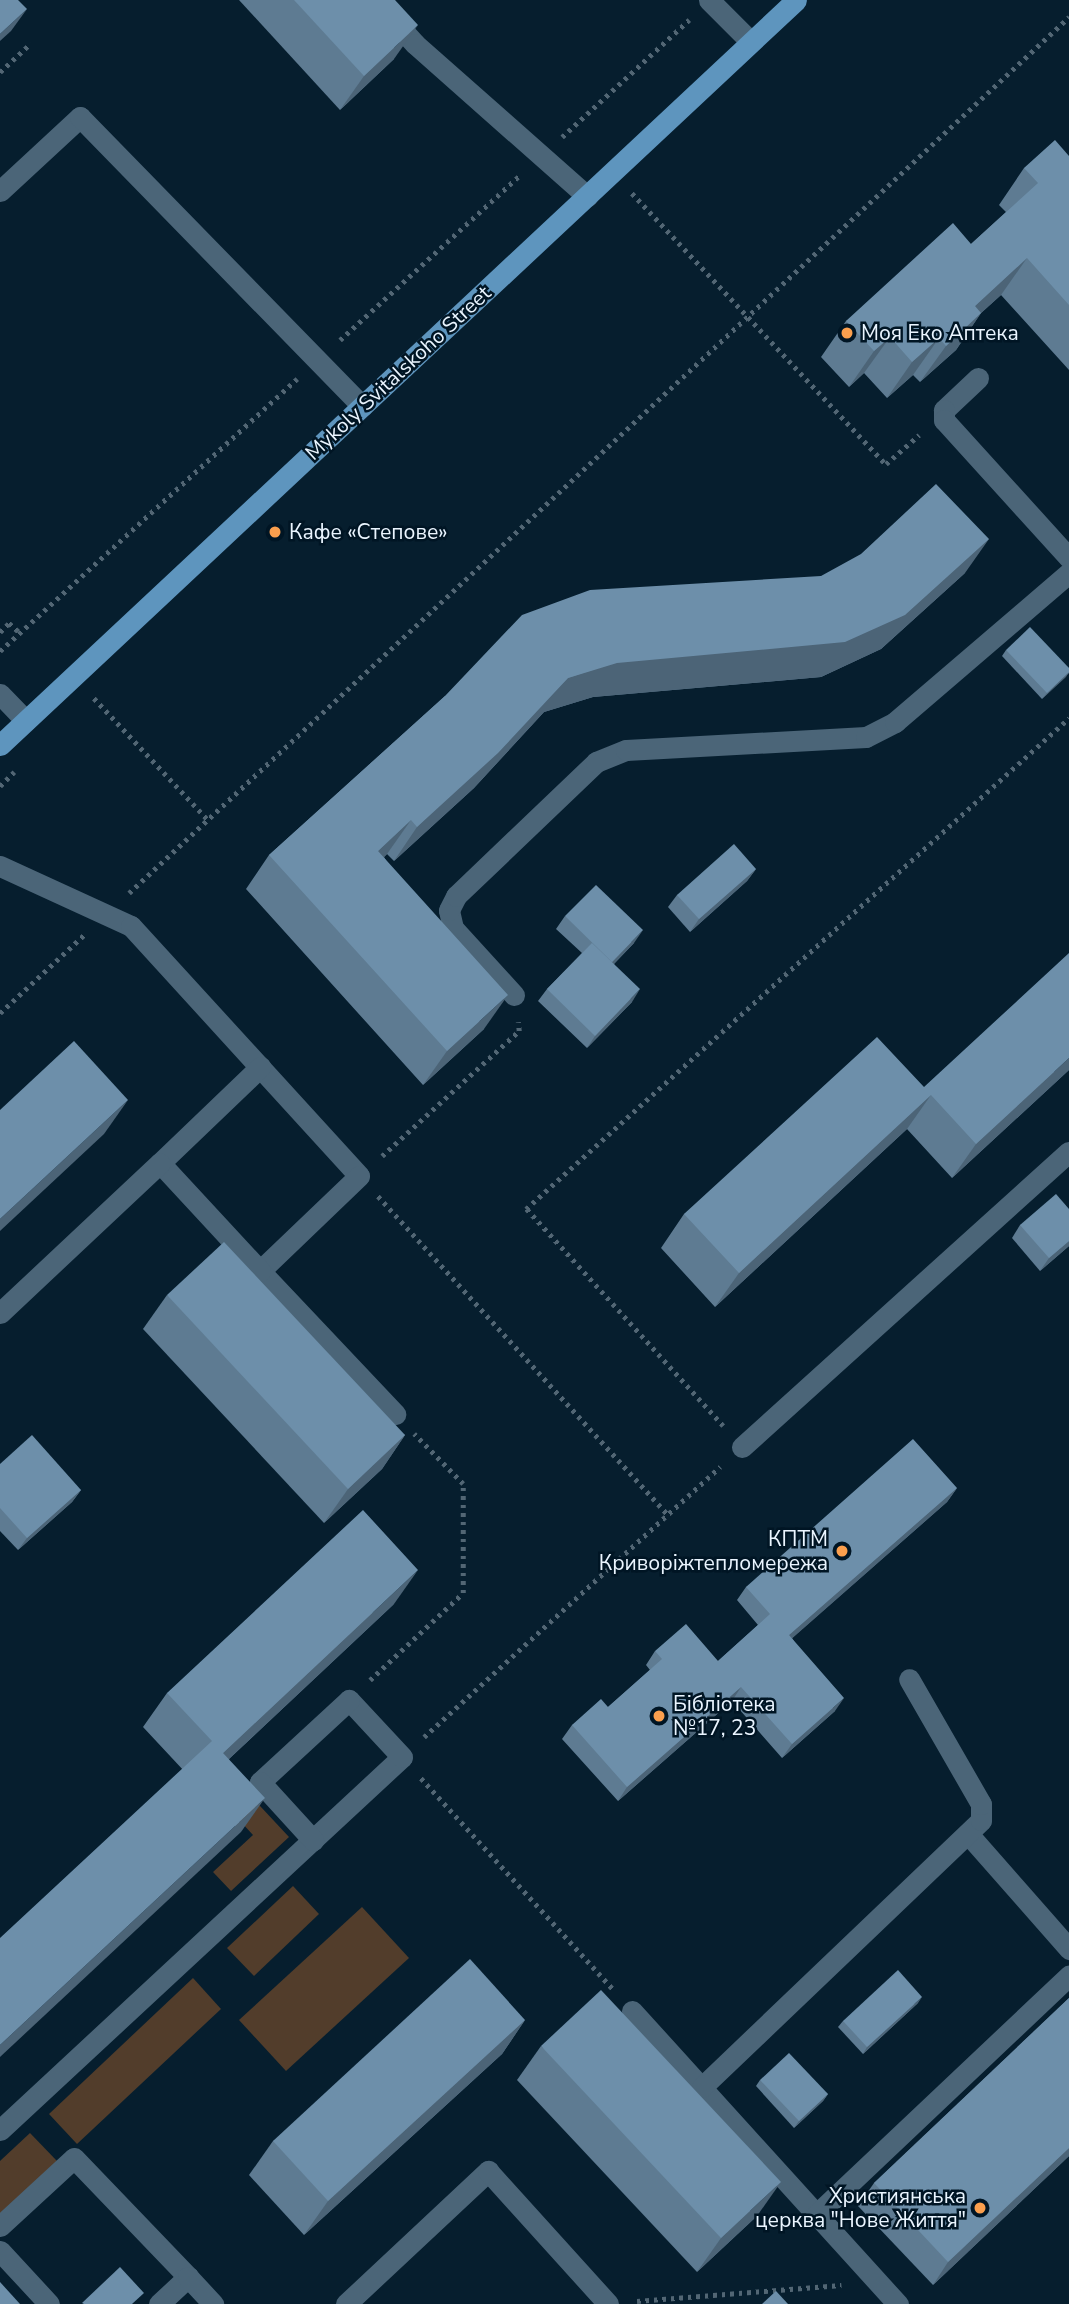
<!DOCTYPE html>
<meta charset="utf-8">
<style>
body{margin:0}
#map{position:relative;width:1069px;height:2304px;overflow:hidden;background:#061e2e;font-family:"Nunito Sans",sans-serif}
div>[style]{position:absolute}
[style*='--x']{left:calc(var(--x)*1px);top:calc(var(--y)*1px);width:calc(var(--w)*1px);rotate:calc(var(--a)*1deg)}
.green>*{inset:0;background:#523d2b}
.path>*{height:4.5px;margin-top:-2.25px;transform-origin:0;background:repeating-linear-gradient(90deg,#526674 0 3.5px,transparent 0 8.5px)}
.minor>*{height:21px;margin:-10.5px;padding:0 10.5px;transform-origin:10.5px;border-radius:10.5px;background:#4b6578}
.major>*{height:21px;margin:-10.5px;padding:0 10.5px;transform-origin:10.5px;border-radius:10.5px;background:#5e95be}
.wall>*{inset:0;background:#5e7b92}
.shaded-wall>*{inset:0;background:#4c6477}
.building>*{inset:0;background:#6d8faa}
.dots>*{width:19px;height:19px;translate:-50% -50%;box-sizing:border-box;border:4px solid #001524;border-radius:50%}
span{translate:-50% -50%;white-space:nowrap;text-align:center;line-height:1.15;-webkit-text-stroke:5px #001524;paint-order:stroke}
.poi-label{font-size:21px;color:#eaf5ff}
.left{translate:0 -50%;text-align:left}
.right{translate:-100% -50%;text-align:right}
.street-label{font-size:21px;color:#eaf5ff}
</style>
<div id="map">
<div class="green">
<i style="clip-path:polygon(233px 1777px,289px 1837px,231px 1891px,213px 1872px,253px 1835px,215px 1794px)"></i>
<i style="clip-path:polygon(293px 1886px,319px 1914px,254px 1976px,227px 1948px)"></i>
<i style="clip-path:polygon(362px 1907px,409px 1958px,286px 2071px,239px 2020px)"></i>
<i style="clip-path:polygon(193px 1978px,221px 2009px,77px 2144px,49px 2114px)"></i>
<i style="clip-path:polygon(30px 2133px,57px 2161px,0 2214px,0 2161px)"></i>
</div>
<div class="path">
<i style="--x:0;--y:72;--w:42;--a:-43.1"></i>
<i style="--x:562;--y:137;--w:173;--a:-42.7"></i>
<i style="--x:632;--y:193;--w:371;--a:46.9"></i>
<i style="--x:886;--y:464;--w:44;--a:-41.3"></i>
<i style="--x:340;--y:340;--w:243;--a:-42.5"></i>
<i style="--x:0;--y:632;--w:13;--a:-45"></i>
<i style="--x:9;--y:623;--w:15;--a:42"></i>
<i style="--x:0;--y:651;--w:403;--a:-42.5"></i>
<i style="--x:94;--y:698;--w:167;--a:46.9"></i>
<i style="--x:0;--y:786;--w:20;--a:-45"></i>
<i style="--x:129;--y:893;--w:1285;--a:-42.98"></i>
<i style="--x:0;--y:1013;--w:115;--a:-42.9"></i>
<i style="--x:382;--y:1156;--w:185;--a:-42.4"></i>
<i style="--x:519;--y:1031;--w:9;--a:-96"></i>
<i style="--x:378;--y:1196;--w:430;--a:47.7"></i>
<i style="--x:723;--y:1426;--w:293;--a:-132.2"></i>
<i style="--x:526;--y:1209;--w:732;--a:-42.12"></i>
<i style="--x:370;--y:1680;--w:127;--a:-43.1"></i>
<i style="--x:463;--y:1593;--w:109;--a:-90"></i>
<i style="--x:463;--y:1484;--w:70;--a:-134.4"></i>
<i style="--x:424;--y:1737;--w:401;--a:-42.4"></i>
<i style="--x:421;--y:1778;--w:285;--a:47.7"></i>
<i style="--x:637;--y:2301;--w:205;--a:-4.5"></i>
</div>
<div class="minor">
<i style="--x:375;--y:0;--w:59;--a:47.7"></i>
<i style="--x:415;--y:44;--w:230;--a:41.5"></i>
<i style="--x:709;--y:0;--w:59;--a:45"></i>
<i style="--x:0;--y:191;--w:109;--a:-42.8"></i>
<i style="--x:80;--y:117;--w:404;--a:45.7"></i>
<i style="--x:978;--y:378;--w:47;--a:136.7"></i>
<i style="--x:944;--y:410;--w:10;--a:90"></i>
<i style="--x:944;--y:420;--w:186;--a:47.8"></i>
<i style="--x:0;--y:694;--w:37;--a:46"></i>
<i style="--x:0;--y:866;--w:144;--a:24.6"></i>
<i style="--x:131;--y:926;--w:338;--a:47.6"></i>
<i style="--x:359;--y:1176;--w:137;--a:136.2"></i>
<i style="--x:260;--y:1271;--w:197;--a:46.6"></i>
<i style="--x:514;--y:995;--w:91;--a:-132.3"></i>
<i style="--x:453;--y:928;--w:18;--a:-103"></i>
<i style="--x:449;--y:910;--w:16;--a:-63"></i>
<i style="--x:456;--y:896;--w:194;--a:-43.7"></i>
<i style="--x:596;--y:762;--w:32;--a:-22"></i>
<i style="--x:626;--y:750;--w:240;--a:-3.1"></i>
<i style="--x:866;--y:737;--w:33;--a:-27"></i>
<i style="--x:895;--y:722;--w:229;--a:-40.6"></i>
<i style="--x:260;--y:1271;--w:147;--a:-132.8"></i>
<i style="--x:160;--y:1163;--w:139;--a:-43.8"></i>
<i style="--x:0;--y:1313;--w:219;--a:-43.2"></i>
<i style="--x:742;--y:1447;--w:440;--a:-42.1"></i>
<i style="--x:969;--y:1835;--w:152;--a:48.7"></i>
<i style="--x:632;--y:2011;--w:396;--a:47.8"></i>
<i style="--x:702;--y:2087;--w:386;--a:-43.7"></i>
<i style="--x:981;--y:1820;--w:16;--a:-90"></i>
<i style="--x:981;--y:1804;--w:144;--a:-119.9"></i>
<i style="--x:0;--y:2130;--w:548;--a:-42.86"></i>
<i style="--x:402;--y:1757;--w:78;--a:-132.9"></i>
<i style="--x:349;--y:1700;--w:121;--a:137.3"></i>
<i style="--x:260;--y:1782;--w:79;--a:47.6"></i>
<i style="--x:817;--y:2214;--w:347;--a:-43.4"></i>
<i style="--x:0;--y:2226;--w:100;--a:-42.6"></i>
<i style="--x:74;--y:2158;--w:165;--a:46.2"></i>
<i style="--x:0;--y:2251;--w:72;--a:47.2"></i>
<i style="--x:159;--y:2304;--w:40;--a:-43"></i>
<i style="--x:188;--y:2277;--w:37;--a:47"></i>
<i style="--x:346;--y:2304;--w:195;--a:-43.1"></i>
<i style="--x:488;--y:2171;--w:179;--a:47.9"></i>
</div>
<div class="major">
<i style="--x:0;--y:745;--w:1090;--a:-43.1"></i>
</div>
<div class="wall">
<i style="clip-path:polygon(239px 0,395px 0,394px 59px,340px 110px)"></i>
<i style="clip-path:polygon(1069px 156px,1069px 370px,1001px 295px,981px 313px,956px 350px,920px 382px,913px 375px,887px 398px,864px 373px,849px 387px,821px 357px,846px 321px,971px 244px,1006px 212px,999px 205px,1024px 168px)"></i>
<i style="clip-path:polygon(965px 573px,881px 649px,821px 677px,593px 697px,544px 712px,474px 788px,394px 861px,387px 854px,384px 857px,484px 1029px,423px 1085px,246px 889px,269px 855px,445px 696px)"></i>
<i style="clip-path:polygon(1006px 650px,1069px 668px,1069px 673px,1042px 699px,1002px 656px)"></i>
<i style="clip-path:polygon(756px 869px,747px 881px,690px 932px,668px 907px,677px 895px)"></i>
<i style="clip-path:polygon(565px 916px,634px 943px,614px 964px,632px 1002px,587px 1048px,538px 1001px,547px 989px,582px 953px,556px 929px)"></i>
<i style="clip-path:polygon(1069px 1070px,952px 1178px,907px 1129px,715px 1307px,661px 1248px,684px 1214px,924px 1087px)"></i>
<i style="clip-path:polygon(1069px 1209px,1069px 1246px,1040px 1271px,1012px 1238px,1020px 1225px)"></i>
<i style="clip-path:polygon(167px 1295px,405px 1435px,382px 1469px,324px 1523px,143px 1329px)"></i>
<i style="clip-path:polygon(0 1464px,81px 1490px,72px 1502px,18px 1550px,0 1531px)"></i>
<i style="clip-path:polygon(957px 1488px,947px 1502px,792px 1638px,835px 1711px,782px 1758px,732px 1701px,618px 1801px,562px 1739px,572px 1725px,608px 1707px,650px 1670px,646px 1665px,655px 1651px,718px 1661px,758px 1625px,737px 1600px,746px 1587px)"></i>
<i style="clip-path:polygon(394px 1604px,229px 1759px,241px 1832px,143px 1727px,167px 1693px)"></i>
<i style="clip-path:polygon(1069px 1998px,1069px 2156px,933px 2285px,858px 2206px,874px 2183px)"></i>
<i style="clip-path:polygon(918px 2003px,863px 2054px,838px 2027px,843px 2021px)"></i>
<i style="clip-path:polygon(525px 2020px,502px 2054px,304px 2235px,249px 2175px,273px 2141px)"></i>
<i style="clip-path:polygon(541px 2046px,757px 2216px,697px 2272px,517px 2080px)"></i>
<i style="clip-path:polygon(760px 2080px,828px 2094px,823px 2101px,794px 2128px,756px 2086px)"></i>
</div>
<div class="shaded-wall">
<i style="clip-path:polygon(27px 9px,11px 31px,0 41px,0 34px)"></i>
<i style="clip-path:polygon(418px 25px,394px 59px,340px 110px,364px 76px)"></i>
<i style="clip-path:polygon(1027px 258px,1001px 295px,949px 342px,975px 306px)"></i>
<i style="clip-path:polygon(981px 313px,956px 350px,920px 382px,946px 346px)"></i>
<i style="clip-path:polygon(890px 337px,864px 373px,849px 387px,874px 351px)"></i>
<i style="clip-path:polygon(939px 338px,913px 375px,887px 398px,912px 362px)"></i>
<i style="clip-path:polygon(989px 539px,965px 573px,881px 649px,821px 677px,593px 697px,544px 712px,474px 788px,394px 861px,417px 827px,568px 678px)"></i>
<i style="clip-path:polygon(1069px 672px,1066px 677px,1042px 699px,1047px 693px)"></i>
<i style="clip-path:polygon(411px 820px,387px 854px,354px 886px,378px 851px)"></i>
<i style="clip-path:polygon(756px 869px,747px 881px,690px 932px,699px 919px)"></i>
<i style="clip-path:polygon(643px 930px,634px 943px,604px 974px,612px 962px)"></i>
<i style="clip-path:polygon(640px 989px,632px 1002px,587px 1048px,595px 1036px)"></i>
<i style="clip-path:polygon(508px 995px,484px 1029px,423px 1085px,447px 1051px)"></i>
<i style="clip-path:polygon(1069px 1058px,1069px 1070px,952px 1178px,976px 1144px)"></i>
<i style="clip-path:polygon(931px 1095px,907px 1129px,715px 1307px,739px 1273px)"></i>
<i style="clip-path:polygon(128px 1100px,104px 1134px,0 1231px,0 1219px)"></i>
<i style="clip-path:polygon(1069px 1241px,1069px 1246px,1040px 1271px,1049px 1258px)"></i>
<i style="clip-path:polygon(405px 1435px,382px 1469px,324px 1523px,348px 1489px)"></i>
<i style="clip-path:polygon(957px 1488px,947px 1502px,780px 1649px,789px 1635px)"></i>
<i style="clip-path:polygon(81px 1490px,72px 1502px,18px 1550px,27px 1538px)"></i>
<i style="clip-path:polygon(418px 1570px,394px 1604px,199px 1787px,223px 1753px)"></i>
<i style="clip-path:polygon(741px 1687px,732px 1701px,618px 1801px,627px 1787px)"></i>
<i style="clip-path:polygon(844px 1698px,835px 1711px,782px 1758px,792px 1744px)"></i>
<i style="clip-path:polygon(265px 1798px,241px 1832px,0 2057px,0 2045px)"></i>
<i style="clip-path:polygon(922px 1997px,918px 2003px,863px 2054px,867px 2047px)"></i>
<i style="clip-path:polygon(525px 2020px,502px 2054px,304px 2235px,328px 2201px)"></i>
<i style="clip-path:polygon(828px 2094px,823px 2101px,794px 2128px,799px 2121px)"></i>
<i style="clip-path:polygon(1069px 2148px,1069px 2156px,933px 2285px,948px 2262px)"></i>
<i style="clip-path:polygon(781px 2182px,757px 2216px,697px 2272px,721px 2238px)"></i>
</div>
<div class="building">
<i style="clip-path:polygon(0 0,18px 0,27px 9px,0 34px)"></i>
<i style="clip-path:polygon(294px 0,395px 0,418px 25px,364px 76px)"></i>
<i style="clip-path:polygon(1055px 140px,1069px 156px,1069px 305px,1027px 258px,975px 306px,981px 313px,946px 346px,939px 338px,912px 362px,890px 337px,874px 351px,846px 321px,953px 223px,971px 244px,1038px 183px,1024px 168px)"></i>
<i style="clip-path:polygon(936px 484px,989px 539px,905px 615px,845px 642px,617px 663px,568px 678px,498px 753px,417px 827px,411px 820px,378px 851px,508px 995px,447px 1051px,269px 855px,445px 696px,522px 615px,590px 590px,821px 576px,861px 554px)"></i>
<i style="clip-path:polygon(1030px 627px,1069px 668px,1069px 672px,1047px 693px,1006px 650px)"></i>
<i style="clip-path:polygon(734px 844px,756px 869px,699px 919px,677px 895px)"></i>
<i style="clip-path:polygon(596px 885px,643px 930px,612px 962px,565px 916px)"></i>
<i style="clip-path:polygon(592px 943px,640px 989px,595px 1036px,547px 989px)"></i>
<i style="clip-path:polygon(1069px 953px,1069px 1058px,976px 1144px,931px 1095px,739px 1273px,684px 1214px,877px 1037px,924px 1087px)"></i>
<i style="clip-path:polygon(74px 1041px,128px 1100px,0 1219px,0 1110px)"></i>
<i style="clip-path:polygon(1056px 1194px,1069px 1209px,1069px 1241px,1049px 1258px,1020px 1225px)"></i>
<i style="clip-path:polygon(224px 1242px,405px 1435px,348px 1489px,167px 1295px)"></i>
<i style="clip-path:polygon(32px 1435px,81px 1490px,27px 1538px,0 1508px,0 1464px)"></i>
<i style="clip-path:polygon(913px 1439px,957px 1488px,789px 1635px,844px 1698px,792px 1744px,741px 1687px,627px 1787px,572px 1725px,601px 1699px,608px 1707px,662px 1659px,655px 1651px,686px 1624px,718px 1661px,770px 1614px,746px 1587px)"></i>
<i style="clip-path:polygon(363px 1510px,418px 1570px,223px 1753px,265px 1798px,0 2045px,0 1938px,212px 1741px,167px 1693px)"></i>
<i style="clip-path:polygon(470px 1959px,525px 2020px,328px 2201px,273px 2141px)"></i>
<i style="clip-path:polygon(898px 1970px,922px 1997px,867px 2047px,843px 2021px)"></i>
<i style="clip-path:polygon(601px 1990px,781px 2182px,721px 2238px,541px 2046px)"></i>
<i style="clip-path:polygon(1069px 1998px,1069px 2148px,948px 2262px,874px 2183px)"></i>
<i style="clip-path:polygon(789px 2053px,828px 2094px,799px 2121px,760px 2080px)"></i>
<i style="clip-path:polygon(120px 2267px,144px 2293px,132px 2304px,84px 2304px,82px 2303px)"></i>
<i style="clip-path:polygon(0 2282px,20px 2304px,0 2304px)"></i>
<i style="clip-path:polygon(776px 2291px,788px 2304px,762px 2304px)"></i>
</div>
<div class="dots">
<i style="left:847px;top:333px;background:#fa9f4e"></i>
<i style="left:275px;top:532px;background:#fa9f4e"></i>
<i style="left:842px;top:1551px;background:#fa9f4e"></i>
<i style="left:659px;top:1716px;background:#fa9f4e"></i>
<i style="left:980px;top:2208px;background:#fa9f4e"></i>
</div>
<div class="poi-label">
<span class="left" style="left:861px;top:333px">Моя Еко Аптека</span>
<span class="left" style="left:289px;top:532px">Кафе «Степове»</span>
<span class="right" style="left:828px;top:1551px">КПТМ<br>Криворіжтепломережа</span>
<span class="left" style="left:673px;top:1716px">Бібліотека<br>№17, 23</span>
<span class="right" style="left:966px;top:2208px">Християнська<br>церква "Нове Життя"</span>
</div>
<div class="street-label">
<span style="left:398px;top:373px;rotate:-43deg">Mykoly Svitalskoho Street</span>
</div>
</div>
